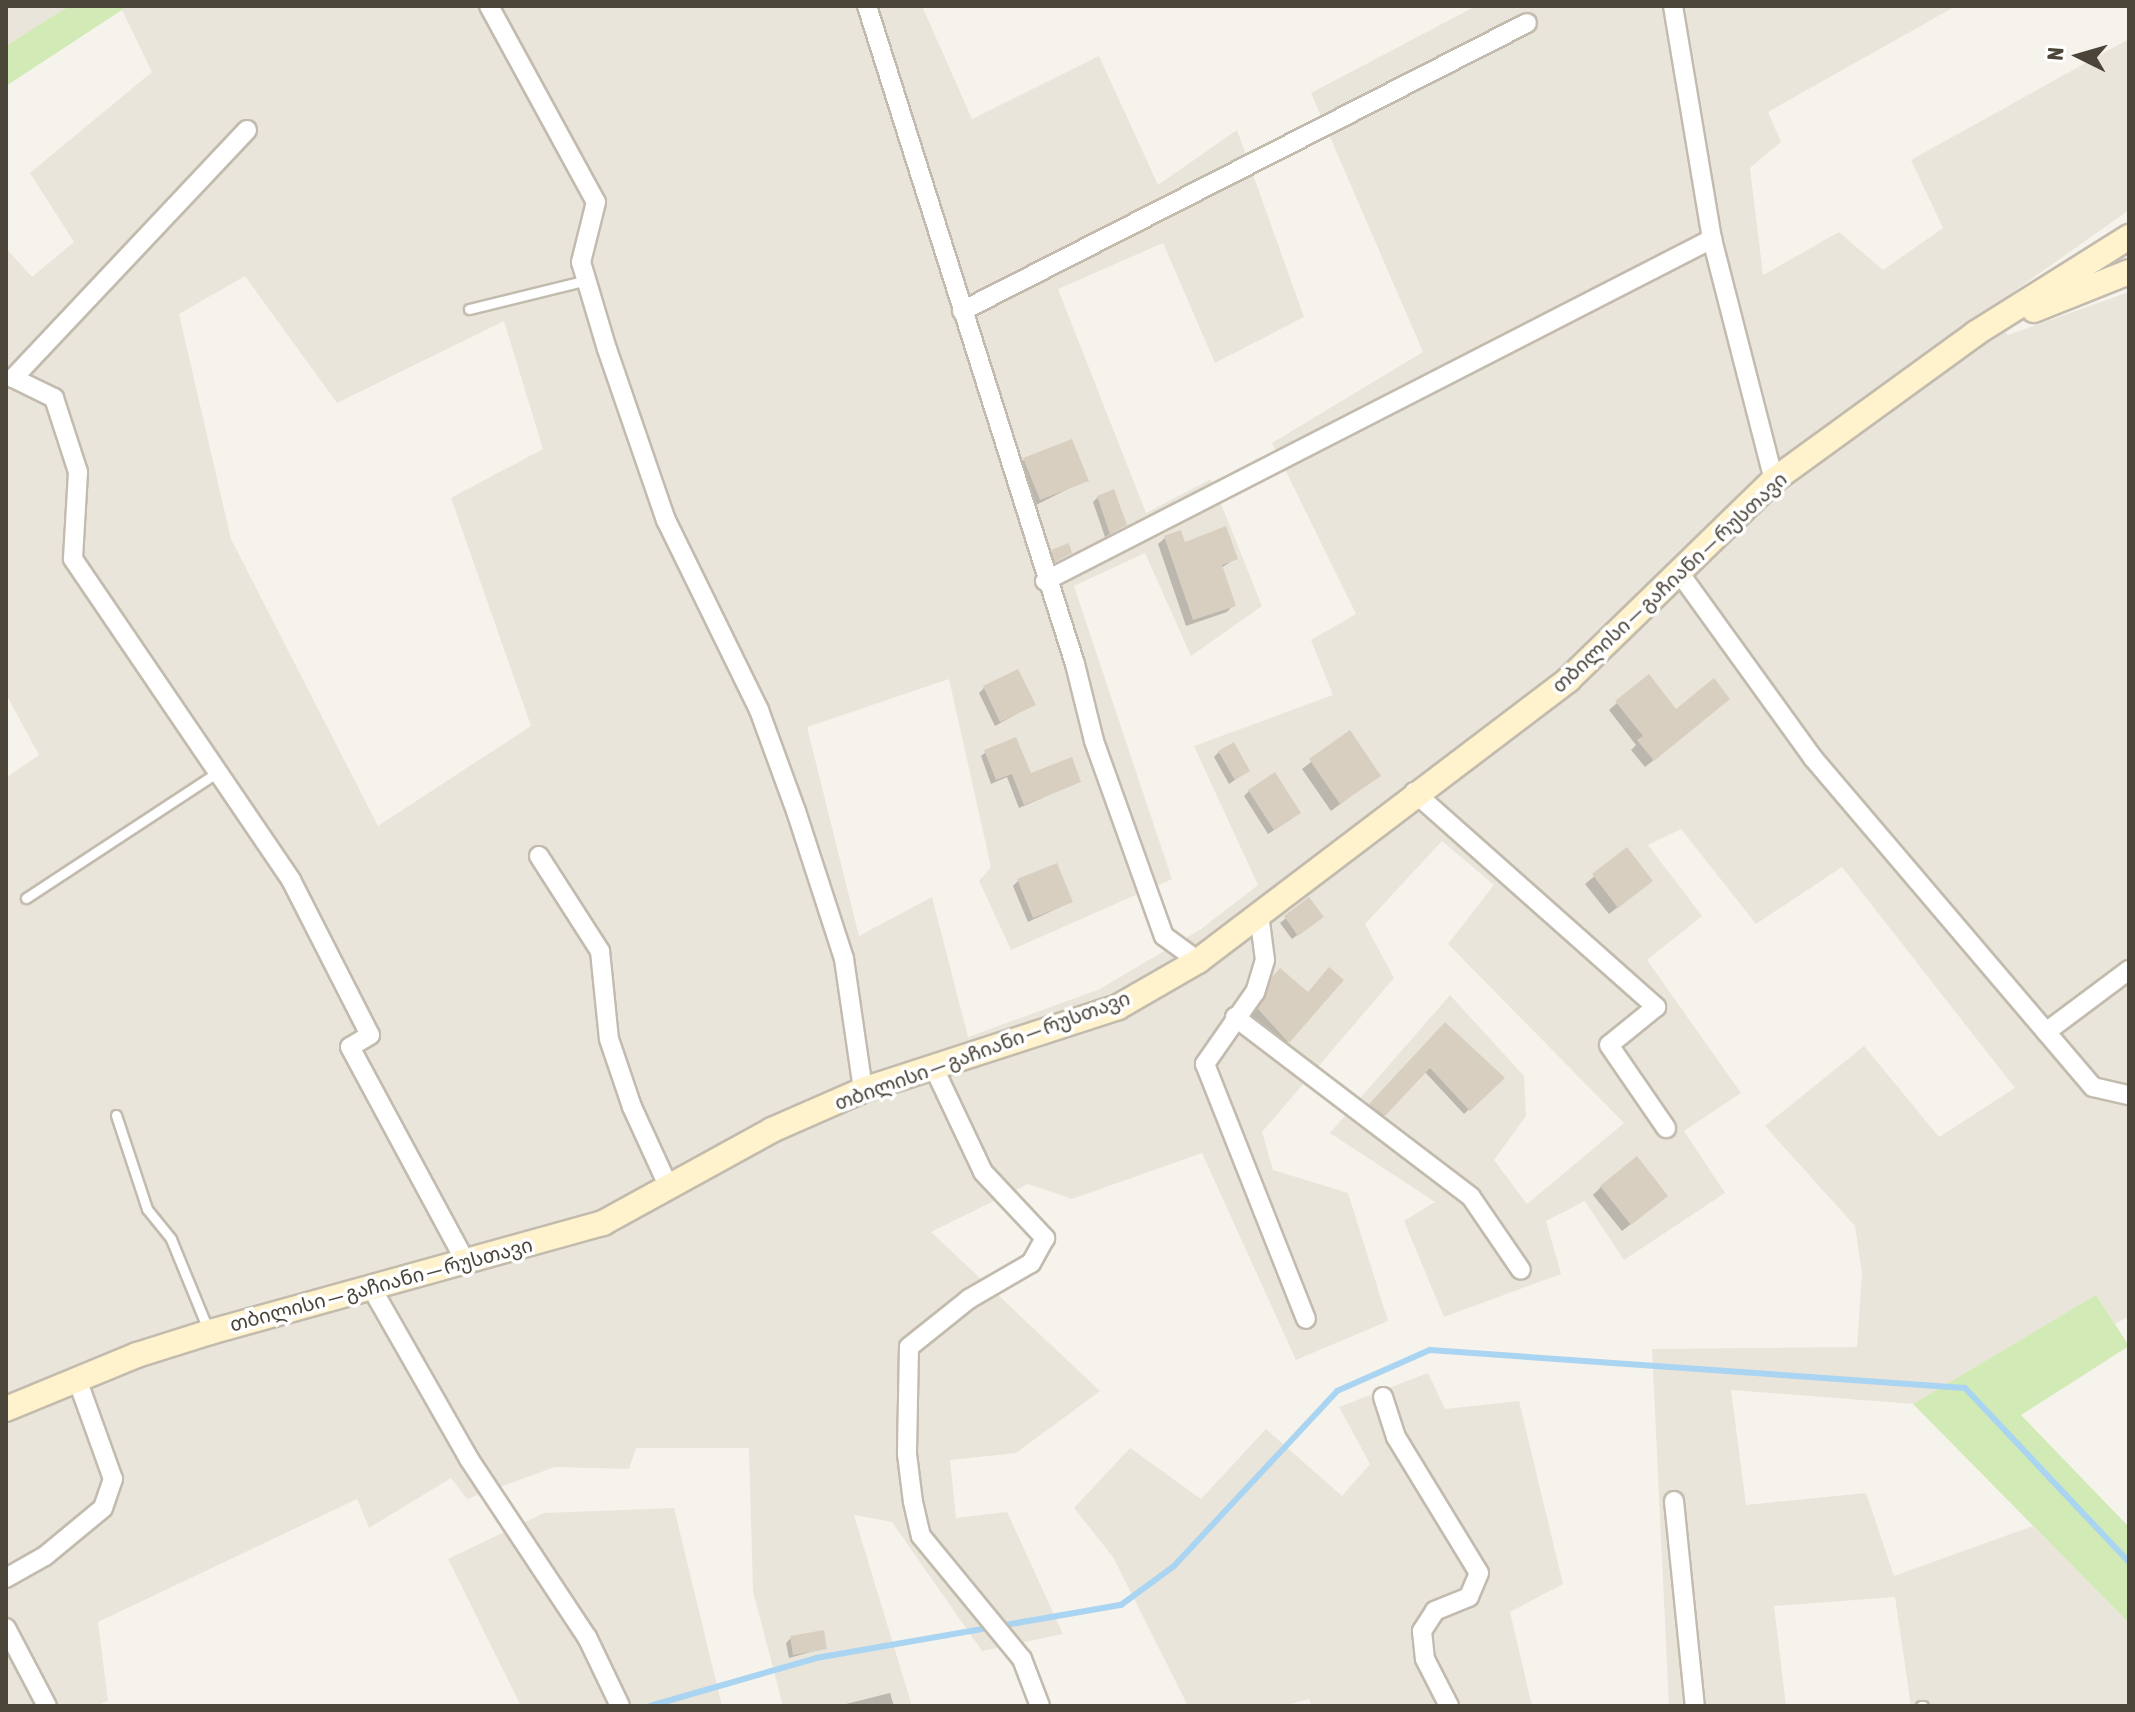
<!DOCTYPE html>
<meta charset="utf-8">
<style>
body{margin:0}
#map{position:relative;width:2135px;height:1712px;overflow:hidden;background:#f6f3ec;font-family:"Asap Condensed","Noto Sans Georgian",sans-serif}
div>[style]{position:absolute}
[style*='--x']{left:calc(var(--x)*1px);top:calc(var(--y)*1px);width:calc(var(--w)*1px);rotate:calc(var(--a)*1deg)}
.residential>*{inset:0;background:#eae5da}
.green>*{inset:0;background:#d2eab5}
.shadow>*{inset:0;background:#0003}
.stream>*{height:6px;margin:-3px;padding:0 3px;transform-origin:3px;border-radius:3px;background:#a9d4f2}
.building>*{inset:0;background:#d8cfc1}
.roads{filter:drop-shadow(2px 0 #c2bbae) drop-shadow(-2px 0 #c2bbae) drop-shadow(0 2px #c2bbae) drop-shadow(0 -2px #c2bbae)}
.service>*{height:9px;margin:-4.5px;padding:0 4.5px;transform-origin:4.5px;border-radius:4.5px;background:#fff}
.minor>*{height:18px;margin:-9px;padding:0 9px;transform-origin:9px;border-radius:9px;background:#fff}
.secondary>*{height:24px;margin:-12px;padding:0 12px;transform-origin:12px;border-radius:12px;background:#fff3cd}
span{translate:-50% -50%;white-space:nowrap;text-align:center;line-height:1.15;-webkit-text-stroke:7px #fff;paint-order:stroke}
.street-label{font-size:20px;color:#4b4439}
.frame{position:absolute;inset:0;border:8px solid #4b4439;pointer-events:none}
.north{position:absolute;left:2039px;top:16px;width:80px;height:80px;-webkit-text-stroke:6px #fff;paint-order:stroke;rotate:275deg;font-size:22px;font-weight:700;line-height:32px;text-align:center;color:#4b4439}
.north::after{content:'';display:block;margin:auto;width:28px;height:36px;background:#4b4439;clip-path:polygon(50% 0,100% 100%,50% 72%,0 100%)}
</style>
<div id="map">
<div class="residential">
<i style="clip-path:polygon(6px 6px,62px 6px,65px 9px,6px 46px)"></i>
<i style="clip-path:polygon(evenodd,128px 6px,922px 6px,972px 119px,1099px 56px,1158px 185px,1237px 130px,1304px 317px,1215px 363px,1163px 243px,1058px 289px,1146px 513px,1211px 479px,1262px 606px,1191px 656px,1145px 553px,1074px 586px,1172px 879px,1011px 950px,979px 881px,991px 867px,949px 679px,807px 727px,859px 936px,932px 897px,968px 1037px,1100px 989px,1201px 929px,1258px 885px,1194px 746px,1333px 695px,1311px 640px,1356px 614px,1272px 443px,1423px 352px,1311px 93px,1476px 6px,1956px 6px,1768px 112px,1781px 142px,1750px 168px,1763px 275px,1839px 232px,1883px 270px,1943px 228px,1911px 160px,2129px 39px,2129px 210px,1989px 309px,2008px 335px,2129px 292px,2129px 1316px,2115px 1324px,2096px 1295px,1913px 1404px,1731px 1390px,1746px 1505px,1866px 1493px,1894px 1576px,2033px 1526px,2129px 1623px,2129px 1706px,1911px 1706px,1895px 1597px,1774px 1606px,1786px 1706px,1669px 1706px,1652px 1349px,1857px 1347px,1862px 1274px,1855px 1226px,1765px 1126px,1864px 1046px,1939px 1137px,2015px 1088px,1842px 867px,1756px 924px,1681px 829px,1648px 845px,1702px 916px,1647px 960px,1741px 1093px,1684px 1131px,1725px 1193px,1624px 1260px,1585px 1201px,1546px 1221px,1561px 1274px,1444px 1317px,1404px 1221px,1435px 1202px,1330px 1133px,1450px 995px,1524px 1076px,1526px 1116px,1494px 1160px,1527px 1204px,1624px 1123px,1448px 944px,1494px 885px,1442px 841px,1365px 924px,1394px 978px,1262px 1132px,1273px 1170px,1348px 1193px,1388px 1321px,1296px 1360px,1202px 1153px,1072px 1199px,1028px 1184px,931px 1232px,1100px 1391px,1016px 1453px,950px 1460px,956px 1518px,1007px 1512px,1063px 1634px,982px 1651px,892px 1522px,854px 1515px,912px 1706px,783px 1706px,753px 1591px,749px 1448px,636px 1448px,629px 1469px,555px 1467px,467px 1499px,451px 1478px,369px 1528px,357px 1499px,98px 1622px,108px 1701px,95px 1706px,6px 1706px,6px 778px,39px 755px,6px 694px,6px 248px,32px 277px,74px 242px,30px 173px,152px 72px,122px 10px,128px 6px,245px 276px,337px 403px,504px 321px,543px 449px,451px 498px,531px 726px,378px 826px,231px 539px,179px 314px,245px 276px)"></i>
<i style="clip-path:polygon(1428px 1373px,1445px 1409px,1519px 1401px,1563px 1584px,1510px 1612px,1532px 1706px,1312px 1706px,1309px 1699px,1283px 1706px,1188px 1706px,1113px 1557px,1074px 1508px,1130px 1448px,1201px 1499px,1266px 1429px,1342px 1496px,1370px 1464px,1339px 1407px)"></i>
<i style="clip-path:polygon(674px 1508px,722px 1706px,521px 1706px,448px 1559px,544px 1513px)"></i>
</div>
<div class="green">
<i style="clip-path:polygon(69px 6px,128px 6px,6px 86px,6px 46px)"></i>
<i style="clip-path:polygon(2096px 1295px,2129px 1346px,2021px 1415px,2129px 1527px,2129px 1623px,1913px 1404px)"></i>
</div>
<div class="shadow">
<i style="clip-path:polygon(1024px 460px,1086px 480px,1032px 507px,1016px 468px)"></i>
<i style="clip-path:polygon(1098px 497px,1125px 525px,1105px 537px,1093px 502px)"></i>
<i style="clip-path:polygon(1165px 538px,1235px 559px,1221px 568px,1233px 605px,1227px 612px,1186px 626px,1158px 544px)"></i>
<i style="clip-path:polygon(1053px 551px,1070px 553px,1050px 565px,1048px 556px)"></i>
<i style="clip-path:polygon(984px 688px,1034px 704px,995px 726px,979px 693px)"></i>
<i style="clip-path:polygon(1617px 703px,1676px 712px,1720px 706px,1645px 767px,1631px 750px,1636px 745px,1609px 710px)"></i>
<i style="clip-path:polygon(1349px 733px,1379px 775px,1331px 811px,1302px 769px)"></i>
<i style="clip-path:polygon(986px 752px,1030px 776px,1079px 782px,1019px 808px,1007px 777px,991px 784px,981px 756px)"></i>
<i style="clip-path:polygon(1219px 752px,1248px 771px,1229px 784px,1214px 757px)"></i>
<i style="clip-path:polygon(1249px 791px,1293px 818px,1268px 834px,1244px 796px)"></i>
<i style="clip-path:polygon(1626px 850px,1642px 888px,1609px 914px,1585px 884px)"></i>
<i style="clip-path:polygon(1018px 881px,1071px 902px,1028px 922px,1013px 886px)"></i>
<i style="clip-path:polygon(1309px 900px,1316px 921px,1292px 939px,1280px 923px)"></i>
<i style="clip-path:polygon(1273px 978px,1308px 994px,1341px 981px,1280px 1050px,1251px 1018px)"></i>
<i style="clip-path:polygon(1446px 1025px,1502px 1078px,1464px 1114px,1424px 1071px,1379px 1120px,1366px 1110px)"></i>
<i style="clip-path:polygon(1601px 1187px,1657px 1203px,1622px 1231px,1593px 1195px)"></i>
<i style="clip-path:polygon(791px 1638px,825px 1648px,789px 1658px,786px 1643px)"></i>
<i style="clip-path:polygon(890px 1693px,894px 1706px,838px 1706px)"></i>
</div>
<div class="stream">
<i style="--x:650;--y:1706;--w:173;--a:-16.1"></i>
<i style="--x:816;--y:1658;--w:310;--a:-9.9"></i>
<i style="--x:1121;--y:1605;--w:66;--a:-36.3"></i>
<i style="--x:1174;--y:1566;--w:239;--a:-47"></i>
<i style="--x:1337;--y:1391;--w:102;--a:-23.8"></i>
<i style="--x:1430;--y:1350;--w:536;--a:4.06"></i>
<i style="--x:1965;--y:1388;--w:239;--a:46.7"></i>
</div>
<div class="building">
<i style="clip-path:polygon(1072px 439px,1089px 481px,1040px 500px,1023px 458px)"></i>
<i style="clip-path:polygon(1114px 489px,1127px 525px,1110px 534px,1097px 496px)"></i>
<i style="clip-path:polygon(1226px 526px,1238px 559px,1222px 565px,1236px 606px,1193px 620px,1164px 536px,1181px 530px,1185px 542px)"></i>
<i style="clip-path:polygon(1069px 543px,1072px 553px,1055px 562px,1051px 550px)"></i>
<i style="clip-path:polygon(1018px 669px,1036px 705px,1000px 722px,983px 686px)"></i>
<i style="clip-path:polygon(1649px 674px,1676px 709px,1714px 678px,1730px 699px,1654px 761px,1637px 740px,1643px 736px,1615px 701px)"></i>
<i style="clip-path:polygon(1350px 730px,1381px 776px,1340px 804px,1309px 759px)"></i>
<i style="clip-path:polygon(1016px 737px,1031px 773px,1072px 757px,1081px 782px,1024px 805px,1012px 774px,996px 780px,984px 750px)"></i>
<i style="clip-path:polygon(1234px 742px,1250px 771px,1235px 780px,1218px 751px)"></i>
<i style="clip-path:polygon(1275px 772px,1301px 813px,1274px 830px,1248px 790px)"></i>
<i style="clip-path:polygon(1627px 847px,1653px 881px,1618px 908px,1592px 874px)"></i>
<i style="clip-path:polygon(1057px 863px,1073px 902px,1033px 918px,1017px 879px)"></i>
<i style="clip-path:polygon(1309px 897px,1324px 917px,1298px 936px,1284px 916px)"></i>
<i style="clip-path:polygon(1329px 967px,1344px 980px,1289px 1043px,1258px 1009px,1272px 977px,1280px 968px,1308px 992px)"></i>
<i style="clip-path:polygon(1445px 1022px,1505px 1078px,1470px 1111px,1430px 1068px,1385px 1116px,1369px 1104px)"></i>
<i style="clip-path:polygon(1637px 1156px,1668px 1196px,1631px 1225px,1600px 1186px)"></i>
<i style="clip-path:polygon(824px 1630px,827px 1649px,793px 1655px,790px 1636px)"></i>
</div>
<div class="roads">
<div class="service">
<i style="--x:469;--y:309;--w:122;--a:-13.8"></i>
<i style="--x:26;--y:898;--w:226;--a:-33.3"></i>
<i style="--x:116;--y:1115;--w:99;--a:71.7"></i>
<i style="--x:147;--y:1209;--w:38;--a:51"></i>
<i style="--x:171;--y:1239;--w:97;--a:67.7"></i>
<i style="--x:1921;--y:1706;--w:2;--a:0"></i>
</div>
<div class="minor">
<i style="--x:489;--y:6;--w:223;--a:61.4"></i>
<i style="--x:596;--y:202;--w:62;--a:104"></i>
<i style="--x:581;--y:262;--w:91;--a:73.4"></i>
<i style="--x:607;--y:349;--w:181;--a:71"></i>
<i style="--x:666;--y:520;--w:212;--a:63.9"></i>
<i style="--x:759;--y:710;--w:108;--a:69.9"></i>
<i style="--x:796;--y:811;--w:156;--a:72"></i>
<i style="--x:844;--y:959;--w:132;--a:81.7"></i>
<i style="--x:867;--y:6;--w:690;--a:72.46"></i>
<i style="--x:1075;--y:664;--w:79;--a:76.1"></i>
<i style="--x:1094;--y:741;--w:207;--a:70.3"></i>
<i style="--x:1164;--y:936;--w:42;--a:36.3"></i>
<i style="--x:1673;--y:6;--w:236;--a:80.5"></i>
<i style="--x:247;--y:130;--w:341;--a:133.3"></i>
<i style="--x:13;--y:378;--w:46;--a:26"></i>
<i style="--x:54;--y:398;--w:78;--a:72"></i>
<i style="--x:78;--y:472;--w:87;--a:93.3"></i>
<i style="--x:73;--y:559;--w:388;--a:55.8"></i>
<i style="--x:291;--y:880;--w:174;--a:63"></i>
<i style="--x:370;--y:1035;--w:23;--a:149"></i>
<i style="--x:350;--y:1047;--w:244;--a:61.7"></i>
<i style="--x:962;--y:311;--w:634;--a:-27.01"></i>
<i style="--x:1681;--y:575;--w:226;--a:54.2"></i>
<i style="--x:1813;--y:758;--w:432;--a:49.6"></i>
<i style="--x:2093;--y:1087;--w:37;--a:13"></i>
<i style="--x:1045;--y:581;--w:750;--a:-27.15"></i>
<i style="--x:1712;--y:239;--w:249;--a:75.6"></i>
<i style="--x:1414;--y:792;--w:324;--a:41.6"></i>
<i style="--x:1656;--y:1007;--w:60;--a:141"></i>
<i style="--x:1609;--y:1045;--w:101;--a:55.5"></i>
<i style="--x:539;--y:856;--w:113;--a:57.3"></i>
<i style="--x:600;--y:951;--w:88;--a:84.2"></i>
<i style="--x:609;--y:1039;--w:72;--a:71.3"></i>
<i style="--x:632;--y:1107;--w:89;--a:65.4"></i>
<i style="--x:1259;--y:914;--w:46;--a:82.6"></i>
<i style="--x:1265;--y:960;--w:34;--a:107"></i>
<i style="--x:1255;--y:992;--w:88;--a:124.8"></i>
<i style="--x:1205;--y:1064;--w:274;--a:68.4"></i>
<i style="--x:1235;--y:1017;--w:297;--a:37.3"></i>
<i style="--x:1471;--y:1197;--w:88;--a:55.6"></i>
<i style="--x:2046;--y:1032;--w:104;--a:-36.8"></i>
<i style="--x:933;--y:1066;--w:117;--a:64.7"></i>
<i style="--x:983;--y:1172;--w:91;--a:46.8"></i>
<i style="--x:1045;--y:1238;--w:29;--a:119"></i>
<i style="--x:1031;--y:1263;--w:72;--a:149.9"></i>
<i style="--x:969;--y:1299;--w:77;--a:141.3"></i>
<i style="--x:909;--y:1347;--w:107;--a:91.1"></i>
<i style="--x:907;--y:1454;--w:48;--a:82.9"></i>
<i style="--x:913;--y:1502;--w:35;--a:77"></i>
<i style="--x:921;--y:1536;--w:159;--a:50.6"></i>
<i style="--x:1022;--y:1659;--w:50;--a:69"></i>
<i style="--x:371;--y:1287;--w:198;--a:60.3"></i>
<i style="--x:469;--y:1459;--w:214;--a:56.5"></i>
<i style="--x:587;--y:1637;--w:76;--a:64.4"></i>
<i style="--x:1383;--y:1397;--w:42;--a:72"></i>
<i style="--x:1396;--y:1437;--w:159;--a:58.6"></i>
<i style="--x:1479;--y:1573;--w:26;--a:113"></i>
<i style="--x:1469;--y:1597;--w:37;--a:158"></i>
<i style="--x:1435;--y:1611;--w:24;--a:123"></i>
<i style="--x:1422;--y:1631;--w:28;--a:84"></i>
<i style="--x:1425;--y:1659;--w:53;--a:62.9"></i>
<i style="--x:1674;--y:1501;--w:206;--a:84.2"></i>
<i style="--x:6;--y:1578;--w:45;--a:-29.4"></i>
<i style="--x:45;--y:1556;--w:75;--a:-39.6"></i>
<i style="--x:103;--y:1508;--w:31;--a:-71"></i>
<i style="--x:113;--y:1479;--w:106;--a:-109.8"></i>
<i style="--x:6;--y:1628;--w:88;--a:62.3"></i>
</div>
<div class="secondary">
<i style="--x:2034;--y:310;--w:102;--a:-21.8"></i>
<i style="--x:6;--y:1409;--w:142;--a:-22.4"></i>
<i style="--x:137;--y:1355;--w:77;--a:-17.5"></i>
<i style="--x:210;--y:1332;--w:408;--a:-15.5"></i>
<i style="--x:603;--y:1223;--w:193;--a:-28.8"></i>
<i style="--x:772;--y:1130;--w:99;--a:-23.7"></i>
<i style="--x:863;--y:1090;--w:268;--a:-18"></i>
<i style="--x:1118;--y:1007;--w:92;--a:-29.9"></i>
<i style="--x:1198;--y:961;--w:465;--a:-37.2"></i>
<i style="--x:1568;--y:680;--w:287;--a:-44.2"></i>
<i style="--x:1774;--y:480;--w:250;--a:-36"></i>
<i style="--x:1976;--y:333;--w:181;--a:-32.1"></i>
</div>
</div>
<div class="street-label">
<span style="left:1669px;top:582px;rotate:-43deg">თბილისი — გაჩიანი — რუსთავი</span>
<span style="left:982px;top:1050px;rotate:-20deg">თბილისი — გაჩიანი — რუსთავი</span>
<span style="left:381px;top:1284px;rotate:-15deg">თბილისი — გაჩიანი — რუსთავი</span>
</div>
<div class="frame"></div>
<div class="north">N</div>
</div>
